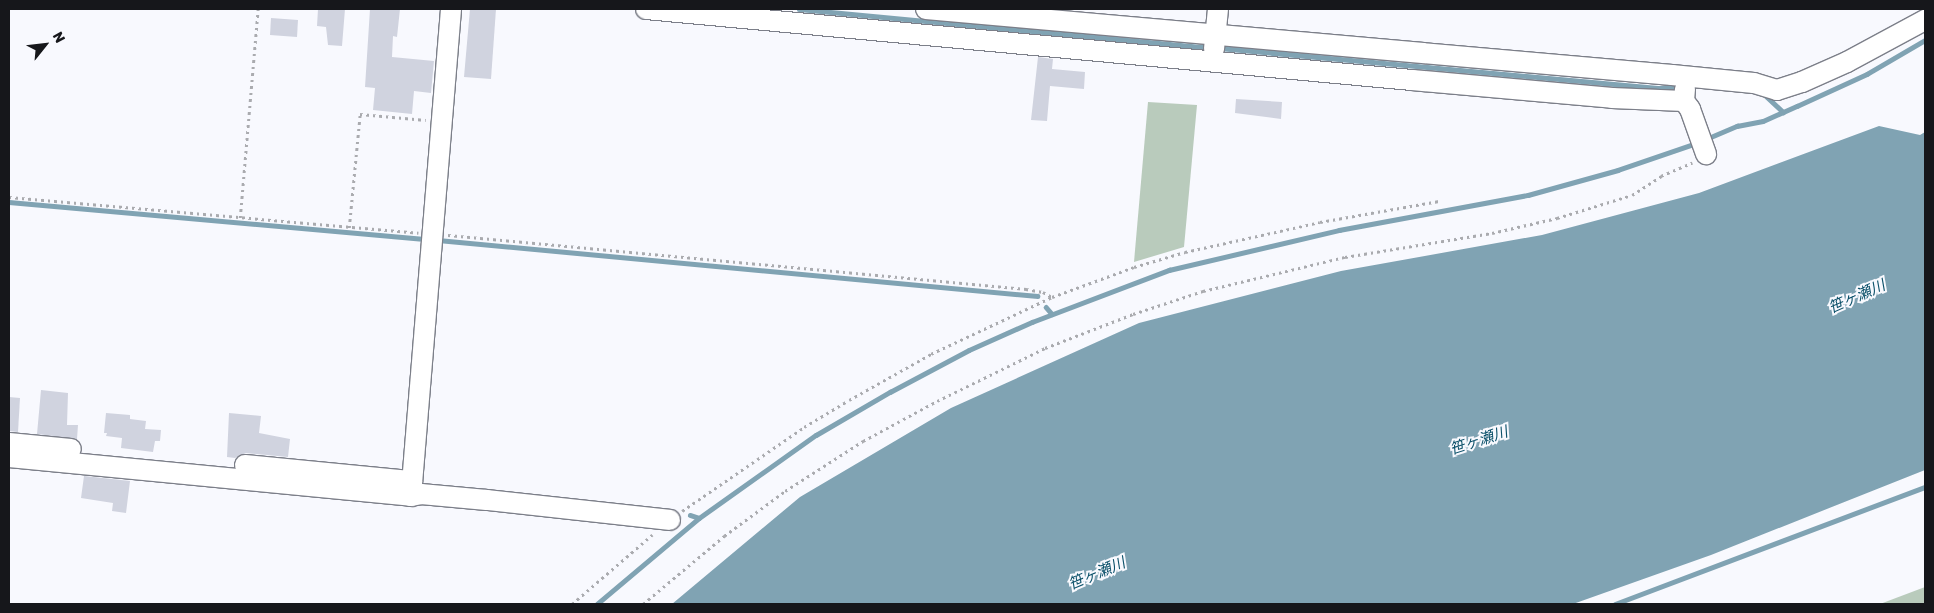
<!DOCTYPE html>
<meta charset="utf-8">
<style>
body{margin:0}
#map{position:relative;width:1934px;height:613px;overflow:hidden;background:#f8f9fe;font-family:Rubik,"Noto Sans JP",sans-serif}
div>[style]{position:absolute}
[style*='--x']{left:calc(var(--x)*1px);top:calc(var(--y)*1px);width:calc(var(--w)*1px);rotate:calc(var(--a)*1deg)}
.green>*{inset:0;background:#b9cbbc}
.water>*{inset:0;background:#80a3b3}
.stream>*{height:4.5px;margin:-2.25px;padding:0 2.25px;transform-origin:2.25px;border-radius:2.25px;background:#80a3b3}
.building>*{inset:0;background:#d0d3df}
.path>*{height:2.5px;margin-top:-1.25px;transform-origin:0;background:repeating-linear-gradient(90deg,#aaabaf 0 2.5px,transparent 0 6.5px)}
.roads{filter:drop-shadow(1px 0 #7c7f89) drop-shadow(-1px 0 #7c7f89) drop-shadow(0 1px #7c7f89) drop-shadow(0 -1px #7c7f89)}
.minor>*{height:20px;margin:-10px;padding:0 10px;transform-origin:10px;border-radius:10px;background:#fff}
span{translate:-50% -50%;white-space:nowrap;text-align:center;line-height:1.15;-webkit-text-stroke:4px #f8f9fe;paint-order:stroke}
.water-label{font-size:15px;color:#0c516a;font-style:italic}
.frame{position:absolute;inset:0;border:10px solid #16171b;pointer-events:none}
.north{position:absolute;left:20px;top:20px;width:50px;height:50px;-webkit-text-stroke:4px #f8f9fe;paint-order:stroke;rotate:61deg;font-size:14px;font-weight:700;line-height:20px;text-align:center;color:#16171b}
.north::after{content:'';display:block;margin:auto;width:18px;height:22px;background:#16171b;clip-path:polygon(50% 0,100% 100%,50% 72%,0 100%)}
</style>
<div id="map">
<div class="green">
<i style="clip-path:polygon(1148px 102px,1197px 105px,1184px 247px,1134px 262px)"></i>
<i style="clip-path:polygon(1925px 587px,1925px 604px,1880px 604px)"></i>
</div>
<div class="water">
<i style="clip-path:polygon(1879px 126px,1920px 135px,1925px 132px,1925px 470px,1711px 555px,1573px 604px,672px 604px,800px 497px,951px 408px,1139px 323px,1341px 271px,1542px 235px,1699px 193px)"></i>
</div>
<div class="stream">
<i style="--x:799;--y:9;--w:412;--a:5.4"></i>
<i style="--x:1219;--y:48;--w:443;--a:5.2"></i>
<i style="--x:1660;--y:88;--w:22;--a:-5"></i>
<i style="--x:1765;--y:95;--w:25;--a:43"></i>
<i style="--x:1706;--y:139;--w:34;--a:-23"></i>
<i style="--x:1737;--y:126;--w:26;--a:-11"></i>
<i style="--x:1763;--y:121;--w:37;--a:-24"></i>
<i style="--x:1797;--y:106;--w:77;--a:-24.6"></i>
<i style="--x:1867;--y:74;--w:67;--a:-30.4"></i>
<i style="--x:9;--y:202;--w:414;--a:5.1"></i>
<i style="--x:438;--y:240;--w:602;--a:5.34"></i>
<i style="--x:1046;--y:307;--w:9;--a:49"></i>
<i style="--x:690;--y:515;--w:9;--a:18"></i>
<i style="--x:597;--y:604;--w:133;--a:-40.1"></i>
<i style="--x:699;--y:518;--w:143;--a:-35.4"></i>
<i style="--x:816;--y:435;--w:86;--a:-30.2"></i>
<i style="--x:890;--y:392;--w:89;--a:-28"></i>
<i style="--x:969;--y:350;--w:69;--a:-24"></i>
<i style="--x:1032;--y:322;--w:147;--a:-20.8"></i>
<i style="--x:1169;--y:270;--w:175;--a:-13.2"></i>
<i style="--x:1339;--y:230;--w:192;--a:-10.5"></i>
<i style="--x:1528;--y:195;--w:93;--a:-15.5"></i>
<i style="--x:1618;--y:170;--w:83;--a:-18.9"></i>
<i style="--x:1615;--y:604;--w:331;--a:-20.7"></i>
</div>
<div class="building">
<i style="clip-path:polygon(318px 9px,345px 9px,342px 46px,328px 45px,326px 27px,317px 26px)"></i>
<i style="clip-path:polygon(370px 9px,400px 9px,397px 37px,393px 36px,392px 57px,434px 61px,431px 93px,414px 91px,412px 114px,373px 110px,375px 88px,365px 87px)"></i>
<i style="clip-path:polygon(470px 9px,496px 9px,491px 79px,464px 77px)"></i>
<i style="clip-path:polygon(271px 18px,298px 20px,297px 37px,270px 35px)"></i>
<i style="clip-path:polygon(1038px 57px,1053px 59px,1052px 69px,1085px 72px,1084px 89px,1050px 86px,1047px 121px,1031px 120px)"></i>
<i style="clip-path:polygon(1236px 99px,1282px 102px,1281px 119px,1235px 113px)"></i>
<i style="clip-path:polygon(41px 390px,68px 393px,67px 425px,78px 425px,77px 439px,37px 434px)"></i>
<i style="clip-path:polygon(9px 397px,20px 398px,18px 432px,9px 431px)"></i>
<i style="clip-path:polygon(106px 413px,130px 415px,130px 419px,146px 421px,145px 429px,161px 430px,160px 441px,155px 441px,153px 452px,121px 448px,122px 438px,106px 436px,107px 433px,104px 433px)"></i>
<i style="clip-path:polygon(229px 413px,261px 416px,259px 433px,290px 439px,288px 457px,246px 453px,235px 458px,227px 457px)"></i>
<i style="clip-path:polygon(84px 476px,130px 481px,126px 513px,112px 511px,113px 503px,81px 498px)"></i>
</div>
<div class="path">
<i style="--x:9;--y:197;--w:411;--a:5"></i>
<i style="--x:240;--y:218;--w:210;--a:-85.1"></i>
<i style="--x:349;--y:228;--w:115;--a:-84.5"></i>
<i style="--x:360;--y:114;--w:66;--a:5.2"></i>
<i style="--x:448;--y:235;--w:581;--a:5.34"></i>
<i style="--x:1026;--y:289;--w:17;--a:10"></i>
<i style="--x:1043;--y:292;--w:10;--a:29"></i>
<i style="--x:682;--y:511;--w:148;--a:-34.5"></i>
<i style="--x:804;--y:427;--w:52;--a:-31"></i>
<i style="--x:849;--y:400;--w:94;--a:-29.3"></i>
<i style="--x:931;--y:354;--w:134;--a:-25.2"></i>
<i style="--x:1052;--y:297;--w:87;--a:-20.1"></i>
<i style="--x:1134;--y:267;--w:53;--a:-16.4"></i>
<i style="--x:1185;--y:252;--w:138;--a:-12.5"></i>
<i style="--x:1320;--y:222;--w:121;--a:-10"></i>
<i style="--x:572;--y:604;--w:106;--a:-40.8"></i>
<i style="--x:643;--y:604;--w:106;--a:-40"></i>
<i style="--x:724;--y:536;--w:76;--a:-36.4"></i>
<i style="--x:785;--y:491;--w:93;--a:-32.7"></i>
<i style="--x:863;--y:441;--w:84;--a:-28.4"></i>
<i style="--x:937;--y:401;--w:120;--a:-26.1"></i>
<i style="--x:1045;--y:348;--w:94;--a:-21.1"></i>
<i style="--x:1133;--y:314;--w:74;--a:-18.2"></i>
<i style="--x:1203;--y:291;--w:146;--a:-13.5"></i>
<i style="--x:1345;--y:257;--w:149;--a:-9.3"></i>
<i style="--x:1492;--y:233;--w:67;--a:-13"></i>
<i style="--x:1557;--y:218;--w:78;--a:-17"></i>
<i style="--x:1632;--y:195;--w:35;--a:-33"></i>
<i style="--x:1661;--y:176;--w:34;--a:-23"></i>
</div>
<div class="roads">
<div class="minor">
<i style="--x:646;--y:9;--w:769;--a:5.3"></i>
<i style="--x:1412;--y:80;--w:201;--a:5.1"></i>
<i style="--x:1612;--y:98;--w:72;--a:2.4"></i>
<i style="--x:926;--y:9;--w:749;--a:5.06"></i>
<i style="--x:1672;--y:75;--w:82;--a:5.6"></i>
<i style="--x:1754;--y:83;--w:24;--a:17"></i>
<i style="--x:1777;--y:90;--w:26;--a:-18"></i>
<i style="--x:1802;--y:82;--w:49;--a:-24"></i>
<i style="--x:1847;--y:62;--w:89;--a:-28.3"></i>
<i style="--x:1214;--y:49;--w:40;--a:-84.3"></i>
<i style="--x:1685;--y:89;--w:12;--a:95"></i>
<i style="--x:1684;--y:101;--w:10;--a:53"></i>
<i style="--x:1690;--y:109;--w:48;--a:70.4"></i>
<i style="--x:9;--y:443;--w:62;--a:5.5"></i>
<i style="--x:9;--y:457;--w:404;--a:5.5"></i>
<i style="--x:411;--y:496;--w:10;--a:-11"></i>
<i style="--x:421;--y:494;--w:66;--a:5.2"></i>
<i style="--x:487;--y:500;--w:184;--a:6.2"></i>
<i style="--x:245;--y:465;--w:168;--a:5.5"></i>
<i style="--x:411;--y:496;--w:489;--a:-85.3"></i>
</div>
</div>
<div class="water-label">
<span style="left:1857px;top:297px;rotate:-24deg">笹ヶ瀬川</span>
<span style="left:1479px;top:441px;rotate:-18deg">笹ヶ瀬川</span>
<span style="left:1097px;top:574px;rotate:-23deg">笹ヶ瀬川</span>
</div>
<div class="frame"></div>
<div class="north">N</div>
</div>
